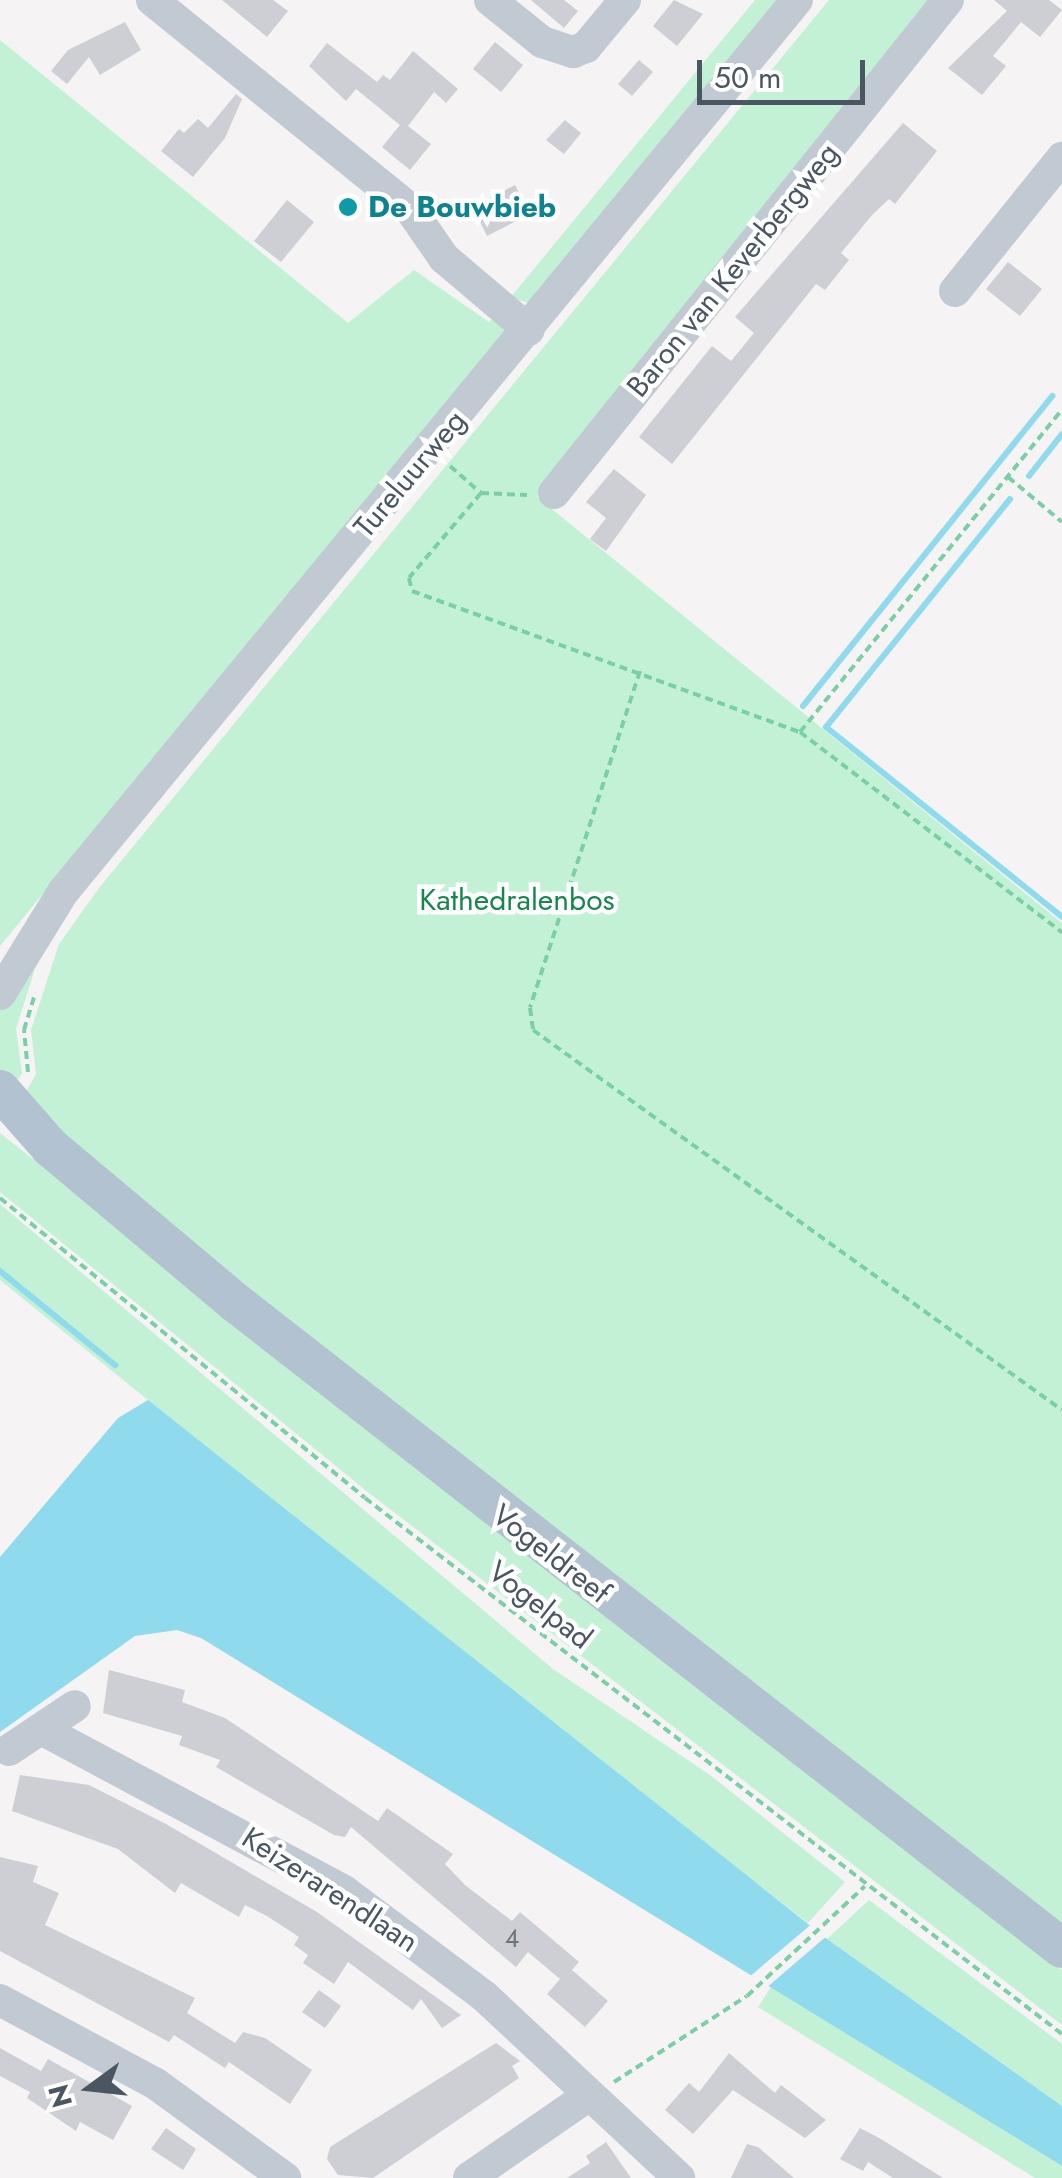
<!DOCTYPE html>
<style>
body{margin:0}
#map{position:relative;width:1062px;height:2178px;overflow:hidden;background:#f5f3f3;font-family:Jost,sans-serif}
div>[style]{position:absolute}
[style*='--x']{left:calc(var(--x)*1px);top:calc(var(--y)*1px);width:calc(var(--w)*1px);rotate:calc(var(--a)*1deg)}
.green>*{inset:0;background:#c3f1d5}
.water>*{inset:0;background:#90daee}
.pier>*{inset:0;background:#f5f3f3}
.stream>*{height:6px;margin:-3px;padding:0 3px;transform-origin:3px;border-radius:3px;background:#90daee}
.building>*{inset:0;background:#cdcfd5}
.path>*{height:4px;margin-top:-2px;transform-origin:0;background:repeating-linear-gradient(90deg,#7ad0a6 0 8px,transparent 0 13px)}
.minor>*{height:32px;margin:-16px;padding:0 16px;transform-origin:16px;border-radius:16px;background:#c1cad2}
.major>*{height:40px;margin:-20px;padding:0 20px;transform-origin:20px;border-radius:20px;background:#b3c2d1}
.dots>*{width:28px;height:28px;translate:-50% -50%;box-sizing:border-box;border:5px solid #fff;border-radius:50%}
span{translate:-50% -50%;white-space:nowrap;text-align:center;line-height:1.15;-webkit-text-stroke:9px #fff;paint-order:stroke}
.number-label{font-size:25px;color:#6b747e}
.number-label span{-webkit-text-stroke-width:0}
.culture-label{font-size:30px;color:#0d838f;font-weight:700}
.left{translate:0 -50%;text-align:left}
.street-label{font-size:30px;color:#4a5661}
.park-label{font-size:30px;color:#17864f}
.north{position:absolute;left:40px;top:2038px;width:100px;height:100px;-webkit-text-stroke:8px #fff;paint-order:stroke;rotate:255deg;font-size:28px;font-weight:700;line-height:40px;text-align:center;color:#4a5661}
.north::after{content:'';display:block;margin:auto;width:35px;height:45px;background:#4a5661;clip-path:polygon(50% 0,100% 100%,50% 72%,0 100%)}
.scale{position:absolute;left:697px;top:60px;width:168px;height:45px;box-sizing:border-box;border:5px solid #4a5661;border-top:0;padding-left:12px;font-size:30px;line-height:35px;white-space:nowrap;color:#4a5661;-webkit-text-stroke:8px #fff;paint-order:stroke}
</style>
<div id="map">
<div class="green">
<i style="clip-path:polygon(755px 0,779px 0,530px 303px,510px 298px)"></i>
<i style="clip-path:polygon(829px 0,938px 0,537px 497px,1062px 923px,1062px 1932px,376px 1401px,22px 1099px,36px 1074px,31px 1030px,59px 944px,99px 888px)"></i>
<i style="clip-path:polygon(0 40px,348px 323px,414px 270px,489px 322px,497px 314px,504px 331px,0 946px)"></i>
<i style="clip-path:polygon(40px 953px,16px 1029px,22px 1073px,11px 1092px,0 1083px,0 1006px)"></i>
<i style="clip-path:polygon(0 1133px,1062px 1970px,1062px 2025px,369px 1493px,0 1192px)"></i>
<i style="clip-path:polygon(0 1204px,553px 1669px,710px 1775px,845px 1882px,808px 1923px,461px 1654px,0 1280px)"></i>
<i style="clip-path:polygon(869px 1900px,1062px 2044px,1062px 2106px,827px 1939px)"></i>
<i style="clip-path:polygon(771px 1987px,1062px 2166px,1062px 2178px,1035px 2178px,758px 2007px)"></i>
</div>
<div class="water">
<i style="clip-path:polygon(148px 1400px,827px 1939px,1062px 2106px,1062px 2166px,201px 1638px,177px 1630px,135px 1636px,0 1732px,0 1557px,118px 1418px)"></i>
</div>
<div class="pier">
<i style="clip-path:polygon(814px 1922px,829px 1934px,765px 1989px,748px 1978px)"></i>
</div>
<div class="stream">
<i style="--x:1029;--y:476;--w:53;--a:-51.8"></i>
<i style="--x:1010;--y:499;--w:293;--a:128.9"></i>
<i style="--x:826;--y:727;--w:303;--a:38.8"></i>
<i style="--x:803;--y:706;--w:398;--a:-51.2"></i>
<i style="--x:0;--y:1271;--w:149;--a:39.3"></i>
</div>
<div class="building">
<i style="clip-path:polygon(222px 0,273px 0,288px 11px,267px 37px)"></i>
<i style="clip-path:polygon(531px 0,564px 0,578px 11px,564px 28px)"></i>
<i style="clip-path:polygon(674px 0,703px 14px,677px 46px,653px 26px)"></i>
<i style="clip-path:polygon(994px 0,1049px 0,1062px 10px,1040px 37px,1021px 22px,993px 56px,1006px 66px,982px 95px,948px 68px,1007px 11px)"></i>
<i style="clip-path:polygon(125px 22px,141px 50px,100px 75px,89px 57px,67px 84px,51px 71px,68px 50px)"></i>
<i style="clip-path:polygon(495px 42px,523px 65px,501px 92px,473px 69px)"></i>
<i style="clip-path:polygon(327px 43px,377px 82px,383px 75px,390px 80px,413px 51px,458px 89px,446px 103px,434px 92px,408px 126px,431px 144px,410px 170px,382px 147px,400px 125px,356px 89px,346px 101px,309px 66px)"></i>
<i style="clip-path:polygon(639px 60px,653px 72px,632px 96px,618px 84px)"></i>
<i style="clip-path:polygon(236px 94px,242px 99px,225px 138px,193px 177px,161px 151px,179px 129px,184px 133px,198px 119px,208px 128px)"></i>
<i style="clip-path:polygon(565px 120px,581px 133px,564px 154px,546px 140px)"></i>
<i style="clip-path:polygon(903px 123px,937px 151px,895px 204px,889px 199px,872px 215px,841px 253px,849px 260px,825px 290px,816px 284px,672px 464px,639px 437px,712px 346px,731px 361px,754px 333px,735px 317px)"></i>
<i style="clip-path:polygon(515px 185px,530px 214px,487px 236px,473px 207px)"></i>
<i style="clip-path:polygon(287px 200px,314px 222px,281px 262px,254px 241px)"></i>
<i style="clip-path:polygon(1008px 262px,1042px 289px,1020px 316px,986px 289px)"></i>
<i style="clip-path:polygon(614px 469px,646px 495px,606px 551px,590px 539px,606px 518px,586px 502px)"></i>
<i style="clip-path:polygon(109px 1670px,185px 1690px,182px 1702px,225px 1718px,378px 1821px,387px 1808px,453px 1854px,445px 1864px,465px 1885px,512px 1921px,520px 1912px,579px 1962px,572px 1970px,608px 2001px,585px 2027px,547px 1994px,560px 1979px,528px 1952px,516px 1967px,351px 1827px,345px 1837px,334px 1835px,216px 1767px,220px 1760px,179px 1745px,182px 1736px,103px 1713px)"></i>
<i style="clip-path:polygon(20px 1775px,89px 1785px,166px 1824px,317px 1912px,461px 2015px,442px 2028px,421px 1999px,413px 2010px,348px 1962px,334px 1984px,303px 1963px,308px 1955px,294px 1945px,299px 1937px,267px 1916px,245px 1905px,239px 1917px,181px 1883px,175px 1893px,118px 1849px,12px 1811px)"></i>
<i style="clip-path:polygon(0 1857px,38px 1866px,33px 1882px,59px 1893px,45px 1925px,195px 1998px,187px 2013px,235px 2043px,243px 2032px,265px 2038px,312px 2070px,290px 2104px,229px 2062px,225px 2068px,174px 2035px,169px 2042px,0 1951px)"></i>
<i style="clip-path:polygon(319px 1990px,341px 2006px,325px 2028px,302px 2012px)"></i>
<i style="clip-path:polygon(496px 2043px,520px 2061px,512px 2066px,519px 2078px,373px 2178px,338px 2175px,327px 2159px,330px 2147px)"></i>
<i style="clip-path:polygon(0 2048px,41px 2071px,48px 2059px,132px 2106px,113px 2140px,80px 2122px,76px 2131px,27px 2098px,30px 2092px,0 2076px)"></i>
<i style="clip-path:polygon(729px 2053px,775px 2093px,781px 2085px,826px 2120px,805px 2138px,733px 2090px,693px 2134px,665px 2110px,689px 2083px,699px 2092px)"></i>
<i style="clip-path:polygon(166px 2128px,196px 2149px,183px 2170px,151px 2149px)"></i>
<i style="clip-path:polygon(860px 2128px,881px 2139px,943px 2178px,893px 2178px,868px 2162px,863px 2171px,840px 2159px)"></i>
<i style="clip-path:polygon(606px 2142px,631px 2178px,567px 2178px,590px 2163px,586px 2156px)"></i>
<i style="clip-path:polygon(747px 2144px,758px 2147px,794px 2178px,731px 2178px)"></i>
</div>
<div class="path">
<i style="--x:450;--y:466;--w:41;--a:41.1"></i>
<i style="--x:481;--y:493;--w:111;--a:130.3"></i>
<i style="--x:409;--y:578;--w:13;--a:77"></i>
<i style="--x:412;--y:591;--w:413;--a:20"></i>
<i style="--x:800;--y:732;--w:330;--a:37.4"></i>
<i style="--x:1008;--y:477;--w:70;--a:39.8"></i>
<i style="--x:481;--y:493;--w:46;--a:2.5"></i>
<i style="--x:640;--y:671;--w:354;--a:108.1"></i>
<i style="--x:530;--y:1008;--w:22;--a:82"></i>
<i style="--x:533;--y:1030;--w:651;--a:35.69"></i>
<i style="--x:800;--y:732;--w:415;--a:-50.9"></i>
<i style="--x:28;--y:1072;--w:42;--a:-95.4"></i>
<i style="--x:24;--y:1030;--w:39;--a:-73"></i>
<i style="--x:0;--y:1198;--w:472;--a:39.4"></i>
<i style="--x:365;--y:1498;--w:879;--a:37.56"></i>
<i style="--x:614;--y:2082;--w:158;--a:-32.9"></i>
<i style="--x:747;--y:1996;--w:161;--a:-43"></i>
</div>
<div class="minor">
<i style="--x:152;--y:0;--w:332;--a:39"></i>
<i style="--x:410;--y:209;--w:60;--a:55.2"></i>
<i style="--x:444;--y:258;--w:111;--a:40.3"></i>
<i style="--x:490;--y:0;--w:67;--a:38.9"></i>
<i style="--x:542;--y:42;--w:33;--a:18"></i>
<i style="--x:573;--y:52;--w:14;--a:-21"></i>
<i style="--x:586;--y:47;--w:61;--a:-50.3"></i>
<i style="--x:955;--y:291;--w:171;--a:-51.2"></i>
<i style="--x:554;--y:493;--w:631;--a:-51.37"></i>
<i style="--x:0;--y:994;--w:120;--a:-58.3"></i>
<i style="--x:63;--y:892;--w:1155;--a:-50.55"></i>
<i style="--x:41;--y:1729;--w:344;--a:28.1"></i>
<i style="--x:344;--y:1891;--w:175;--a:36.9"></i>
<i style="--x:484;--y:1996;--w:267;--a:43"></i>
<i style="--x:9;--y:1750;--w:79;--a:-33.7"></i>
<i style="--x:0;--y:2000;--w:177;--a:28.3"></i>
<i style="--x:156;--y:2084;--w:160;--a:36.1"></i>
<i style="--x:469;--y:2178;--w:145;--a:-34.6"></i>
</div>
<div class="major">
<i style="--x:0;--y:1090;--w:76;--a:48.7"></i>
<i style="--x:50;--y:1147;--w:243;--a:40"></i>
<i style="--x:236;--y:1303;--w:1048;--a:37.99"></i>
</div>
<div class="dots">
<i style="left:348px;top:207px;background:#0f9aa8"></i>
</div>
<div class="number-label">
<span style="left:512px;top:1938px">4</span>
</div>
<div class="culture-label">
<span class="left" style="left:368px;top:207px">De Bouwbieb</span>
</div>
<div class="street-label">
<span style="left:733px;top:270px;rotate:-51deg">Baron van Keverbergweg</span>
<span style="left:410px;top:474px;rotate:-50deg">Tureluurweg</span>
<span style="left:551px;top:1554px;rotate:38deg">Vogeldreef</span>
<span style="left:540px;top:1605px;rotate:38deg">Vogelpad</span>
<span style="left:330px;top:1890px;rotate:33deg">Keizerarendlaan</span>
</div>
<div class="park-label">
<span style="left:517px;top:900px">Kathedralenbos</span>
</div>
<div class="north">N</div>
<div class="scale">50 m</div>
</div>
